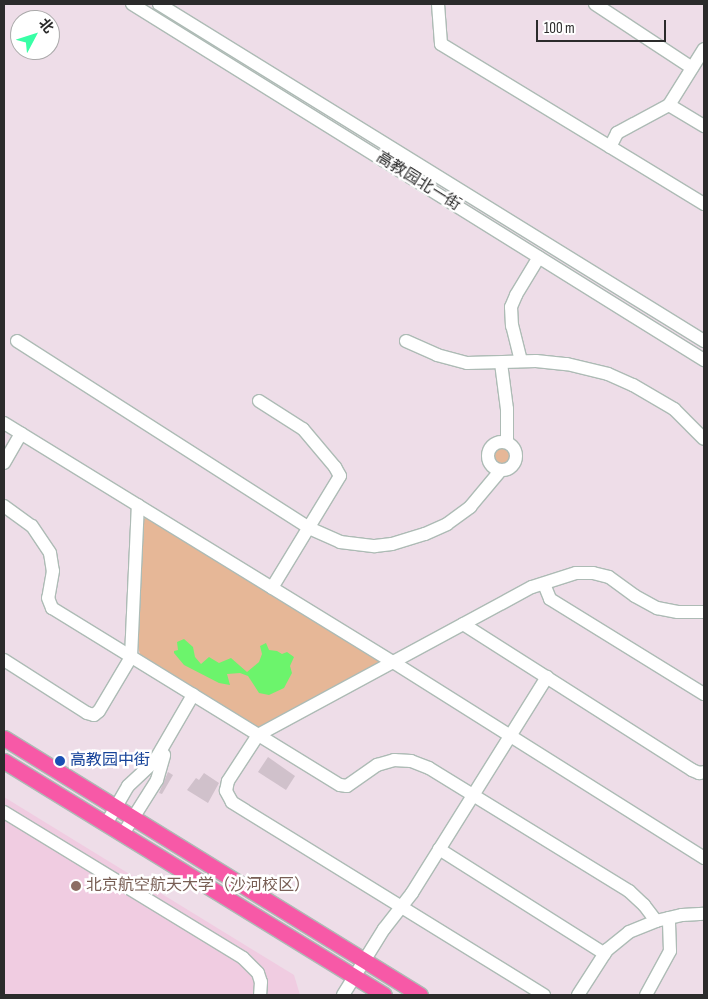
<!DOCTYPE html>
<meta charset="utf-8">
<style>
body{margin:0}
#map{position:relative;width:708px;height:999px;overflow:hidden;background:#eedde8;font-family:"Sofia Sans Condensed","Noto Sans SC",sans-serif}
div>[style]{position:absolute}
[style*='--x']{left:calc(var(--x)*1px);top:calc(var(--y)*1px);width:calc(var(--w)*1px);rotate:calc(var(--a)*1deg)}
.education>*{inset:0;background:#f0cce1}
.green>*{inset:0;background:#e6b797}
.round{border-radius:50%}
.water>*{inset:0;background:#6cf46c}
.building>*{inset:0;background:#d0c1cb}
.roads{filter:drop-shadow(1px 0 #adbbb5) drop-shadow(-1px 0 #adbbb5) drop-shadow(0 1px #adbbb5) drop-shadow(0 -1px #adbbb5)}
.minor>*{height:12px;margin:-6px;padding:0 6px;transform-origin:6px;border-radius:6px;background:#fff}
.minor>.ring{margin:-6px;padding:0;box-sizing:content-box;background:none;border:12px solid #fff;border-radius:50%}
.major>*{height:15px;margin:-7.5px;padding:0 7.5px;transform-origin:7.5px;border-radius:7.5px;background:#f759a7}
.dots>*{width:14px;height:14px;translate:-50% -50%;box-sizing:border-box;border:2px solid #fff;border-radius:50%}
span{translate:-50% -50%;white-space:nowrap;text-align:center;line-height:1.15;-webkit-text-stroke:5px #fff;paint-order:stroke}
.street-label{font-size:16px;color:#2b2b2b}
.transit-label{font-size:16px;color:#164399}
.left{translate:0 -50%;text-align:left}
.education-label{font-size:16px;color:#785e54}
.frame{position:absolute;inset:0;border:5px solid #2b2b2b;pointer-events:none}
.north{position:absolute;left:10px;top:10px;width:50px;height:50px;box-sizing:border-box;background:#fff;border:1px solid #aaa;border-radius:50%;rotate:50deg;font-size:14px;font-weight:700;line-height:20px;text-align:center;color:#2b2b2b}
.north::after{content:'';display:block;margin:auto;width:18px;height:22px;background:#38ffa6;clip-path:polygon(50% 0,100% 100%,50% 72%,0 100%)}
.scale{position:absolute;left:536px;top:20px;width:130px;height:22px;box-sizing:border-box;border:2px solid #2b2b2b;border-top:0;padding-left:6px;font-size:15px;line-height:18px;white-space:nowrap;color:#2b2b2b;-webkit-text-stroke:4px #fff;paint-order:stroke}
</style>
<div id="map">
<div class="education">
<i style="clip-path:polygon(4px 797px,294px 975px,300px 995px,4px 995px)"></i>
</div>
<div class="green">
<i class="round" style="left:492px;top:445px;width:20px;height:20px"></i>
<i style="clip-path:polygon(147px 517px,379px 660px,379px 664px,262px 728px,257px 728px,140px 655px,138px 646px,140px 522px)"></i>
</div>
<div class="water">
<i style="clip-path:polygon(184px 639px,193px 647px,195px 657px,201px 664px,209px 657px,219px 663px,231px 658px,247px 672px,259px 662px,262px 654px,260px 646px,266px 643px,269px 650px,277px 651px,282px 654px,287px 652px,294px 657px,290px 666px,292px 673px,284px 688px,269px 695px,259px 693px,248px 676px,240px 673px,227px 674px,230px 685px,219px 683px,184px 665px,174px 653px,174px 651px,178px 650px,177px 642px)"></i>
</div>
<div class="building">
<i style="clip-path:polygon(268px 757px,295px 776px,286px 790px,258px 772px)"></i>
<i style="clip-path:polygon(168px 772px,173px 775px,162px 794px,159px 793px)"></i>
<i style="clip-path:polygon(204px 773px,219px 783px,208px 803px,187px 790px,196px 778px,199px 780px)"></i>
</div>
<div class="roads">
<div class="minor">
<i style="--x:132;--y:4;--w:674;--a:31.9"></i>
<i style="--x:159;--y:4;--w:641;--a:31.73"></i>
<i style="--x:438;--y:4;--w:40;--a:85.7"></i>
<i style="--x:441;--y:44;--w:308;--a:31.3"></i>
<i style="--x:595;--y:4;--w:116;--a:33.4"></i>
<i style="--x:669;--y:105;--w:41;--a:31"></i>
<i style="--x:610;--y:147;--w:16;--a:-63"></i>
<i style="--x:617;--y:133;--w:59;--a:-28.3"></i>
<i style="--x:669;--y:105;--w:66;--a:-58"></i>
<i style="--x:17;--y:341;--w:347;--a:32.6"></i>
<i style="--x:309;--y:528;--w:34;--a:24"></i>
<i style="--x:340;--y:542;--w:35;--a:7"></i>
<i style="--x:375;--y:546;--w:17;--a:-7"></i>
<i style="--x:392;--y:544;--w:34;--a:-17"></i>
<i style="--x:425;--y:534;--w:24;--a:-24"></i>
<i style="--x:447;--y:524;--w:29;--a:-36"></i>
<i style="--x:470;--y:507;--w:48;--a:-50"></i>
<i style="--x:406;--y:341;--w:34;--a:24"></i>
<i style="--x:437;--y:355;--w:31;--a:15"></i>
<i style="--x:467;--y:363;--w:69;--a:-1.7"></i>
<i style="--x:536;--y:361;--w:31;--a:6"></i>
<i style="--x:567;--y:364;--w:42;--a:13.7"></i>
<i style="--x:608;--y:374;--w:27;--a:24"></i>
<i style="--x:633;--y:385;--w:48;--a:30.3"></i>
<i style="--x:674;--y:409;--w:42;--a:45"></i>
<i style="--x:521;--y:361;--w:36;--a:-104"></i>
<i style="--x:512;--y:326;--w:19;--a:-93"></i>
<i style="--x:511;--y:307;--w:13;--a:-67"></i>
<i style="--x:516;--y:295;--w:44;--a:-58.8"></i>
<i style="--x:501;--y:363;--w:46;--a:82.6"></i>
<i style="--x:507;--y:409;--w:33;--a:90"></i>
<i style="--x:259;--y:401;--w:52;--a:32.5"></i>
<i style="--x:303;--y:429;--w:50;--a:49.9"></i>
<i style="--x:335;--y:467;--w:10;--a:61"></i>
<i style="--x:340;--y:476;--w:131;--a:121.3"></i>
<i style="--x:4;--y:423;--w:457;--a:31.6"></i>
<i style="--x:393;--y:662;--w:368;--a:32.2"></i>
<i class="ring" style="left:488px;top:442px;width:16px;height:16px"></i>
<i style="--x:4;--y:463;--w:34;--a:-60"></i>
<i style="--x:4;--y:506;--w:34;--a:36"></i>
<i style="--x:32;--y:526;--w:32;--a:56"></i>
<i style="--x:50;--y:553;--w:18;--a:81"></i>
<i style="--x:53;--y:571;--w:27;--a:100"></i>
<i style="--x:48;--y:598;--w:11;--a:68"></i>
<i style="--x:52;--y:608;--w:338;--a:31.6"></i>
<i style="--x:340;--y:785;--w:7;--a:8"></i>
<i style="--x:347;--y:786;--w:37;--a:-35"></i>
<i style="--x:377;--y:765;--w:18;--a:-16"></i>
<i style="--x:394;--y:760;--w:17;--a:3"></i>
<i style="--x:411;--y:761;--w:19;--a:21"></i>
<i style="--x:429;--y:768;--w:235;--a:31.6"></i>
<i style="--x:629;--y:891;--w:21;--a:43"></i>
<i style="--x:644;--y:905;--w:20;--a:53"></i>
<i style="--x:544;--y:584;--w:16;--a:68"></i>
<i style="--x:550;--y:599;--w:181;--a:31.7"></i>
<i style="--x:463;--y:624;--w:272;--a:32.5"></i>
<i style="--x:692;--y:770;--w:8;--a:23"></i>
<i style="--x:699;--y:773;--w:5;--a:-11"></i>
<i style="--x:4;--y:660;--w:98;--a:32.6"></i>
<i style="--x:87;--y:713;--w:7;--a:16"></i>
<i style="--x:94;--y:715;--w:6;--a:-39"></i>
<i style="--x:99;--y:711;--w:63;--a:-59.3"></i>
<i style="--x:131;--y:657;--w:152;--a:-87.4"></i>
<i style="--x:4;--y:812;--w:280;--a:31.4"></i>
<i style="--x:243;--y:958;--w:21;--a:45"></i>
<i style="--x:258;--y:973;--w:9;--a:72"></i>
<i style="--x:261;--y:982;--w:13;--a:94"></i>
<i style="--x:106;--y:824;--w:44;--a:-59.9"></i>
<i style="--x:128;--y:786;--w:35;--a:-43"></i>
<i style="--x:154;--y:762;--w:78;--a:-59.8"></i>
<i style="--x:123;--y:834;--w:64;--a:-57.8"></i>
<i style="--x:157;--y:780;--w:26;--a:-74"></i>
<i style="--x:439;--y:849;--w:196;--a:32.3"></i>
<i style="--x:343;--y:995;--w:78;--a:-58.2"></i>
<i style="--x:384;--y:929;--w:46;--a:-52.1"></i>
<i style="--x:412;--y:893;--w:255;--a:-58"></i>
<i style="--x:544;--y:995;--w:367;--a:-148.3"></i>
<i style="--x:232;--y:802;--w:13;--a:-119"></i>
<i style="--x:226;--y:791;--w:10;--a:-79"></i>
<i style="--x:228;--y:781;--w:55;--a:-56.9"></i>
<i style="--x:258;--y:735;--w:311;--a:-28.4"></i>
<i style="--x:532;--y:587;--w:46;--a:-17.7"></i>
<i style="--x:576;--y:573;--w:17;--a:0"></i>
<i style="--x:593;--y:573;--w:16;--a:14"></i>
<i style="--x:609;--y:577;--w:32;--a:36"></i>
<i style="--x:635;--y:596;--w:25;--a:29"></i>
<i style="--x:657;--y:608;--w:21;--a:11"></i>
<i style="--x:678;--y:612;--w:26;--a:0"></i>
<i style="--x:578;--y:995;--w:54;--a:-57.2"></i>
<i style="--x:607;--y:950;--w:28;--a:-39"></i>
<i style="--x:629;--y:932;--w:29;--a:-22"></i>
<i style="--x:656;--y:921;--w:27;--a:-13"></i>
<i style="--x:682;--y:915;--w:22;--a:-3"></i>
<i style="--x:646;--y:995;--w:50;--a:-61.4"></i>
<i style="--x:670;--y:951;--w:33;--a:-92"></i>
</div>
<div class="major">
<i style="--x:4;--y:738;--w:489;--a:31.7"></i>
<i style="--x:4;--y:761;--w:446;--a:31.6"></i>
</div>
</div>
<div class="dots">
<i style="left:60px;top:761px;background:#1a4fb4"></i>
<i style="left:76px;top:886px;background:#8d6e63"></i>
</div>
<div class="street-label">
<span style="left:418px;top:182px;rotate:32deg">高教园北一街</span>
</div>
<div class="transit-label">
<span class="left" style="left:70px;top:761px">高教园中街</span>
</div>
<div class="education-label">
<span class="left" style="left:86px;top:886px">北京航空航天大学（沙河校区）</span>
</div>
<div class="frame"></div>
<div class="north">北</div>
<div class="scale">100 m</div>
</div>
